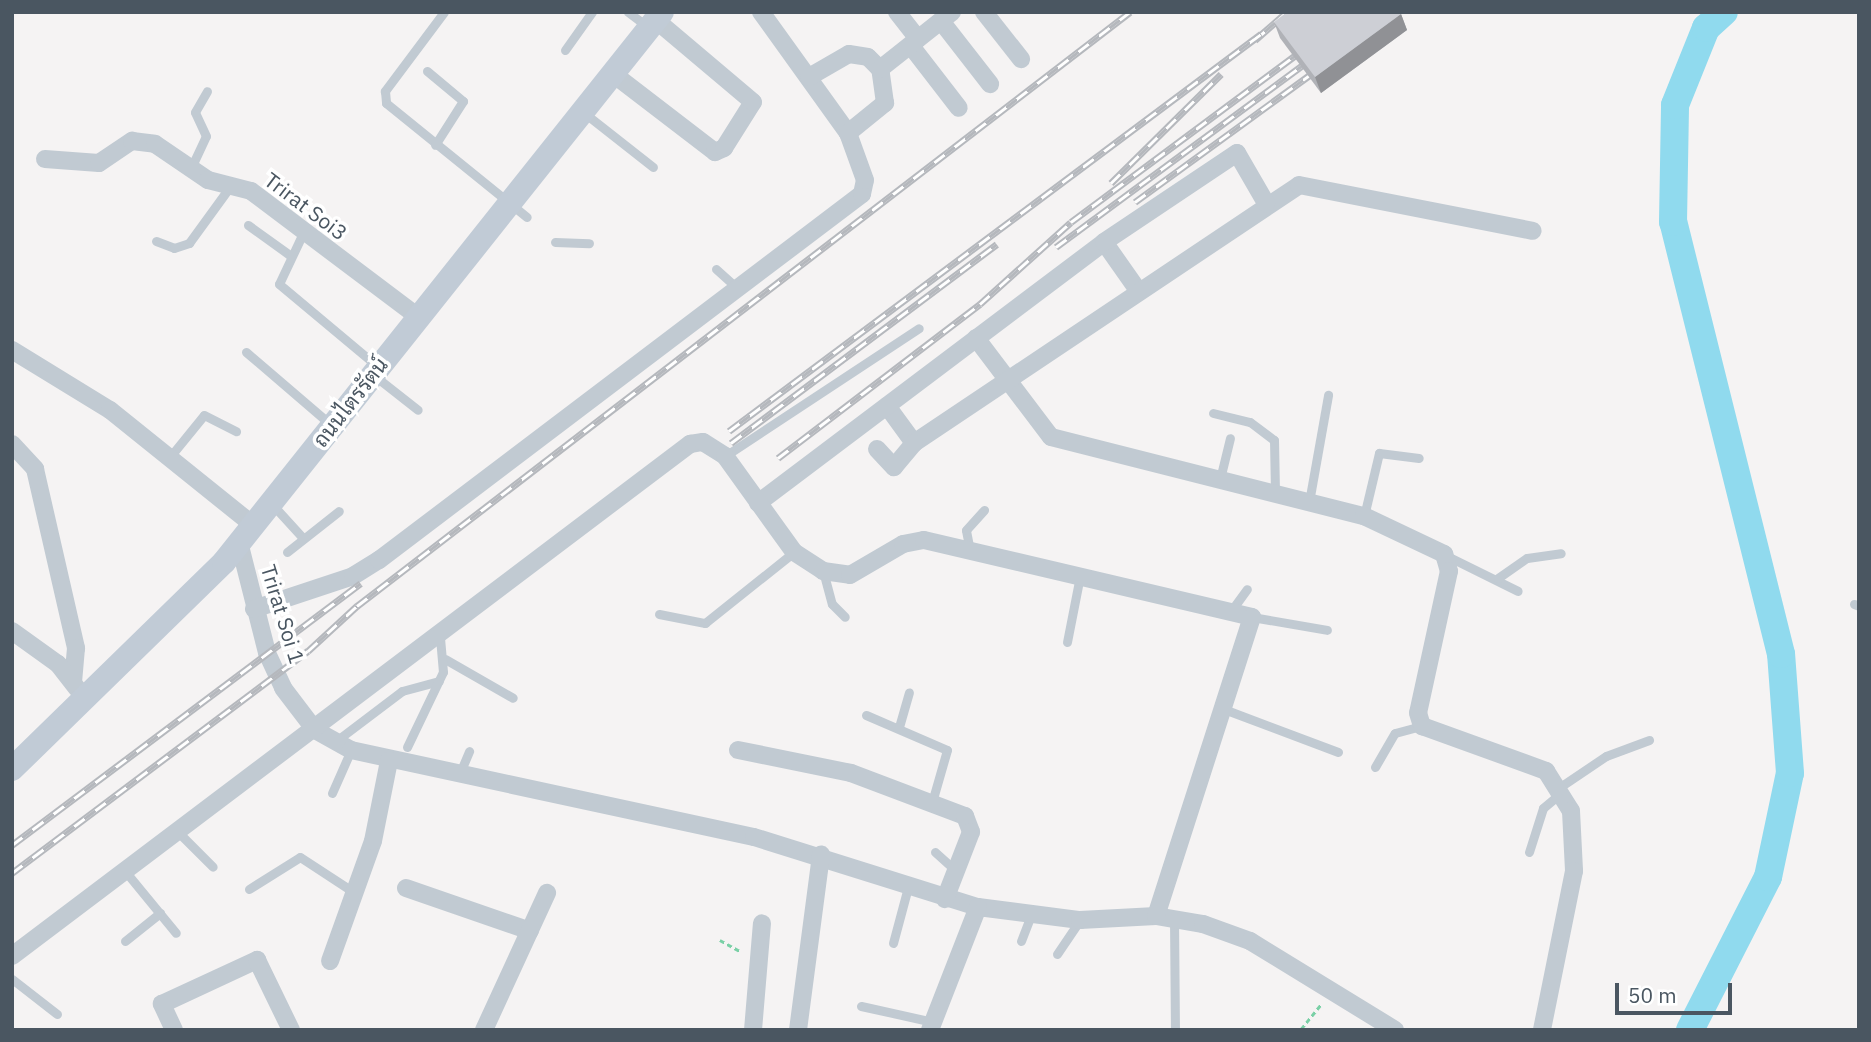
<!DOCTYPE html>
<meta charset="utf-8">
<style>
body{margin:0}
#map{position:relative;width:1871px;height:1042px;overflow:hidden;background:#f5f3f3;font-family:"IBM Plex Sans",Sarabun,sans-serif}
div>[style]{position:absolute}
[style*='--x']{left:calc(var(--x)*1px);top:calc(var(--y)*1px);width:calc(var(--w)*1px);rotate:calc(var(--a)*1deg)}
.river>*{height:28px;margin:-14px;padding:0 14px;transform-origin:14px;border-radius:14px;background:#90daee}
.path>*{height:2.5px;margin-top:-1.25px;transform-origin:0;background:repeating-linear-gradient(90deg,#7ad0a6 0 5px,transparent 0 8.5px)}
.service>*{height:9px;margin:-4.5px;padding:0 4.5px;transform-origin:4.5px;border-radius:4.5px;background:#c1cad2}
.minor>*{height:18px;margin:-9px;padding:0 9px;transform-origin:9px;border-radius:9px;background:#c1cad2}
.secondary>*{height:24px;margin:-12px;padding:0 12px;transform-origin:12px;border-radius:12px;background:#c1cbd6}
.rail>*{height:7px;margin-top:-3.5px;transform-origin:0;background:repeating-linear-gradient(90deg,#fff 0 13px,#b5b8bd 0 26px);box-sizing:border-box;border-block:2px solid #b5b8bd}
.wall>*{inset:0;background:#b0b2b7}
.shaded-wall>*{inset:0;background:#909195}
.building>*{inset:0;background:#cdcfd5}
span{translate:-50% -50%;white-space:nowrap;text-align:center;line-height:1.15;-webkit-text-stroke:7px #fff;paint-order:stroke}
.street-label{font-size:21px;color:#4a5661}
.frame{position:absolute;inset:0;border:14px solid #4a5661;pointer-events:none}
.scale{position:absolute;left:1615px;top:983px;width:117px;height:32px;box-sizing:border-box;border:4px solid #4a5661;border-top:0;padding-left:9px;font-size:21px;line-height:24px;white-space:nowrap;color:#4a5661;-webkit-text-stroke:5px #fff;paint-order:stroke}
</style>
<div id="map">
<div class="river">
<i style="--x:1690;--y:1030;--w:172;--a:-63"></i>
<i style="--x:1768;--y:877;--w:106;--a:-78.1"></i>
<i style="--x:1790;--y:773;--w:119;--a:-94.3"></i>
<i style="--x:1781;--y:654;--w:445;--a:-104"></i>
<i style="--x:1673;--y:222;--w:117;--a:-89"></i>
<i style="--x:1675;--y:105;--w:83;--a:-68.1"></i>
<i style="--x:1706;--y:28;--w:24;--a:-42"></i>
</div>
<div class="path">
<i style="--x:720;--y:940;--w:25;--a:29"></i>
<i style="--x:1301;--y:1029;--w:33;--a:-51"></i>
</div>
<div class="service">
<i style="--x:444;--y:12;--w:99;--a:126.8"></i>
<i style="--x:385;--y:91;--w:12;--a:85"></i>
<i style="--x:386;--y:103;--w:181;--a:39"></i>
<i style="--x:628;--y:12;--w:26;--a:37"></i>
<i style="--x:565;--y:50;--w:47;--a:-54.6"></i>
<i style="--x:427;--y:71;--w:47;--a:39.8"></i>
<i style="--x:463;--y:101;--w:52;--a:122.5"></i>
<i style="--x:583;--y:112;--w:89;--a:38.2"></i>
<i style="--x:191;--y:168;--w:35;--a:-65"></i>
<i style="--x:206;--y:136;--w:26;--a:-115"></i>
<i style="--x:195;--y:112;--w:24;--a:-60"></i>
<i style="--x:248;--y:225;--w:53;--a:35.8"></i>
<i style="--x:303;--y:233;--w:56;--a:115.2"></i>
<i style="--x:279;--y:284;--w:128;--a:39.9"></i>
<i style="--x:156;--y:241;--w:19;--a:21"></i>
<i style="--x:174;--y:248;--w:16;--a:-18"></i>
<i style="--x:189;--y:243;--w:68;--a:-54"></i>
<i style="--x:555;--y:242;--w:34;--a:2"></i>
<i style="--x:716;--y:269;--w:28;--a:42"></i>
<i style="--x:246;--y:352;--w:111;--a:40.6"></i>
<i style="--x:376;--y:377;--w:53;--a:38.2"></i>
<i style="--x:1213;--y:413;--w:38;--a:14"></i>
<i style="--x:1250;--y:422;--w:30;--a:37"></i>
<i style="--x:1274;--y:440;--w:53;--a:88.9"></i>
<i style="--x:725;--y:456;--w:232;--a:-33.4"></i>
<i style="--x:169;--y:458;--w:55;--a:-50.9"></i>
<i style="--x:204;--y:415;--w:36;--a:27"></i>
<i style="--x:1220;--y:479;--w:42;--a:-76.3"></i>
<i style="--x:1309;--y:502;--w:109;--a:-79.9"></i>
<i style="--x:271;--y:503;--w:47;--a:47.6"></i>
<i style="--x:1364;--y:516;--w:65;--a:-76.6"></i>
<i style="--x:1379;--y:453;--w:40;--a:7.1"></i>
<i style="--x:970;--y:551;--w:21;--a:-101"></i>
<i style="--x:966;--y:530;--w:27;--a:-48"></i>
<i style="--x:287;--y:552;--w:66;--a:-38.3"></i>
<i style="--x:1445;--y:555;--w:81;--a:26.3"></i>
<i style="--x:823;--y:571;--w:34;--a:75"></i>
<i style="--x:832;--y:604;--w:18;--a:45"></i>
<i style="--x:1498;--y:578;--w:35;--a:-35"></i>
<i style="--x:1527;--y:558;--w:34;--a:-8"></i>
<i style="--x:1854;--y:604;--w:5;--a:22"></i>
<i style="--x:1231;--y:611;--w:27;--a:-54"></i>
<i style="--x:659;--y:614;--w:47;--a:11.1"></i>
<i style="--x:705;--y:623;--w:114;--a:-38.6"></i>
<i style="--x:1252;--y:617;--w:76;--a:9.8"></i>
<i style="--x:1067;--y:642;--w:67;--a:-78.9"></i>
<i style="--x:445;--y:659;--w:78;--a:29.8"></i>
<i style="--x:1221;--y:708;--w:125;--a:20.6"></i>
<i style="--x:866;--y:715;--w:88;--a:23.4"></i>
<i style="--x:947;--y:750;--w:54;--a:106.1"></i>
<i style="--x:899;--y:727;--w:36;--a:-74"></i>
<i style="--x:336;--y:741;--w:83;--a:-37.1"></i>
<i style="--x:402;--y:691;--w:38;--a:-15"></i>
<i style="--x:407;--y:747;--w:83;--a:-64.4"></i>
<i style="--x:443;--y:672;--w:37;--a:-95"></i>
<i style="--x:1375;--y:767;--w:39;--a:-60"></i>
<i style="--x:1395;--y:733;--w:28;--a:-15"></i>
<i style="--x:459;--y:775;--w:26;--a:-67"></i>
<i style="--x:1560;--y:787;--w:55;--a:-34"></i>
<i style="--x:1606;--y:756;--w:46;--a:-20.4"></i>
<i style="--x:332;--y:793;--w:47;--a:-66.2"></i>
<i style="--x:178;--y:832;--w:49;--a:45"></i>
<i style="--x:935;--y:852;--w:28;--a:42"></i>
<i style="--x:1529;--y:852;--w:46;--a:-72.3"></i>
<i style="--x:1543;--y:808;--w:25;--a:-40"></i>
<i style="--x:125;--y:871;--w:80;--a:50.6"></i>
<i style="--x:249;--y:889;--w:60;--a:-32.1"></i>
<i style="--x:300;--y:857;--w:66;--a:33.2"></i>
<i style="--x:1174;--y:918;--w:112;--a:89.5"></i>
<i style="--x:125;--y:941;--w:45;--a:-38.7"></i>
<i style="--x:1021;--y:941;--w:28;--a:-69"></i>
<i style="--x:893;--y:943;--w:58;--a:-75"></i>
<i style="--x:1057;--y:954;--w:41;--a:-55.9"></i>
<i style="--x:12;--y:979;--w:57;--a:37.9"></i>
<i style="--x:861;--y:1006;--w:74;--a:12.5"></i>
</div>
<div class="minor">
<i style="--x:761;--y:12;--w:149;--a:54.3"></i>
<i style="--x:897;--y:12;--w:34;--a:52"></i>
<i style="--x:984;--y:12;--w:60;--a:51.8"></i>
<i style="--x:941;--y:21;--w:80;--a:52.1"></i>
<i style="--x:911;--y:46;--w:78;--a:52.3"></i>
<i style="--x:612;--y:73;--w:130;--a:37.5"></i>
<i style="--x:715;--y:152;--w:10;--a:-24"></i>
<i style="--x:724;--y:148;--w:54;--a:-57.8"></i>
<i style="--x:753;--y:102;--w:127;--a:-139.8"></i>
<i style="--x:809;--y:77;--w:46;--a:-29.9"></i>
<i style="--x:849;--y:54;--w:19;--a:9"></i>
<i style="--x:868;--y:57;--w:17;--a:45"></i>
<i style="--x:45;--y:159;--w:54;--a:4.2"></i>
<i style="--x:99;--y:163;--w:40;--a:-34"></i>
<i style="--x:132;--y:141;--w:23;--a:7"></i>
<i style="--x:155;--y:144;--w:64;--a:34.2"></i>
<i style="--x:208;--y:180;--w:44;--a:14.3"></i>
<i style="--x:251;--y:191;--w:208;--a:37"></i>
<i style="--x:1104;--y:242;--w:57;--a:54.9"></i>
<i style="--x:976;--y:338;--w:124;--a:52.9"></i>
<i style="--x:1051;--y:437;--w:323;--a:14.2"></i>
<i style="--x:1364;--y:516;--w:89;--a:25.4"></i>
<i style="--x:1444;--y:554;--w:18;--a:74"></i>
<i style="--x:1449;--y:571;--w:145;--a:102.3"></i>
<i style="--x:1418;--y:713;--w:14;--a:73"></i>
<i style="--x:1422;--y:726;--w:132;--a:19.9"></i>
<i style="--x:1546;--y:771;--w:47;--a:58"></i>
<i style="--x:1571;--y:811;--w:60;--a:87.1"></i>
<i style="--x:1574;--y:871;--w:162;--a:101.4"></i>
<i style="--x:12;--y:350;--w:115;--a:31.5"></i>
<i style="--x:110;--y:410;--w:184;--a:38.8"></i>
<i style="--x:887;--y:406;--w:46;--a:53.9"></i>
<i style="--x:914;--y:443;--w:463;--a:-33.8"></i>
<i style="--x:1299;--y:185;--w:238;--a:11.1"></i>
<i style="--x:12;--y:444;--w:34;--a:47"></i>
<i style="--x:35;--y:469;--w:184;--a:77.1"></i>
<i style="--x:76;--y:648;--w:34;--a:95"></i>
<i style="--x:877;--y:449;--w:25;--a:47"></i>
<i style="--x:894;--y:467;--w:31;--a:-50"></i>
<i style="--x:758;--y:503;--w:433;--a:-37"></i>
<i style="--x:1104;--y:242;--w:160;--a:-33.8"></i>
<i style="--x:1237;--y:153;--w:58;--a:59.9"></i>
<i style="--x:239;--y:542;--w:114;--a:75.8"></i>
<i style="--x:267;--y:653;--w:38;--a:65"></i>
<i style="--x:283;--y:688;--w:53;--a:52.7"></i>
<i style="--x:315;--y:730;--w:41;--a:29.1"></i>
<i style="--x:351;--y:750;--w:412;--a:12.2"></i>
<i style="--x:754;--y:837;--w:235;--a:17.4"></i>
<i style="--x:978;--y:907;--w:103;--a:7.3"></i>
<i style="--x:1080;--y:920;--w:76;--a:-3"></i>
<i style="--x:1156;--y:916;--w:48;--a:9.7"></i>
<i style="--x:1203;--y:924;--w:50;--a:19.9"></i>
<i style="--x:1250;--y:941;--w:170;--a:31.5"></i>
<i style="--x:254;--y:609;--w:104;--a:-18.4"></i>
<i style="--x:353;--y:576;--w:31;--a:-32"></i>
<i style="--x:379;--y:560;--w:606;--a:-37.15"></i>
<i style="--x:862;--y:194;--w:14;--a:-78"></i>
<i style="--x:865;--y:180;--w:50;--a:-109.9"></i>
<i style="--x:848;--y:133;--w:48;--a:-39"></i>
<i style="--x:885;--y:103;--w:34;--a:-98"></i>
<i style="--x:880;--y:69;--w:92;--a:-38.4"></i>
<i style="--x:12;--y:631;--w:57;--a:35.7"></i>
<i style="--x:58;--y:664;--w:31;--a:52"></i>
<i style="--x:738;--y:750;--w:115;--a:11.5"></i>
<i style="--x:851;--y:773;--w:122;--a:20.7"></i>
<i style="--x:965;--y:816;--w:17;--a:69"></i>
<i style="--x:971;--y:832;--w:72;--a:111.2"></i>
<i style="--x:406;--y:888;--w:131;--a:19.1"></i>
<i style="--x:12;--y:956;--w:850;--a:-37.06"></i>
<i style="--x:690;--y:444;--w:13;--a:-9"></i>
<i style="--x:703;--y:442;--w:26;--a:32"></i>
<i style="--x:725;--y:456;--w:118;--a:54.3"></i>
<i style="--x:794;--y:552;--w:35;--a:33"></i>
<i style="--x:823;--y:571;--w:27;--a:8"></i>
<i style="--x:850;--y:575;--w:61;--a:-30.3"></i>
<i style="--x:903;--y:544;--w:21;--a:-11"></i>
<i style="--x:924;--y:540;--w:337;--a:13.2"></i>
<i style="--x:1252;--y:617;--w:314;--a:107.8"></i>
<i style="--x:330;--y:961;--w:127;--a:-70.3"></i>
<i style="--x:373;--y:841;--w:82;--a:-78.7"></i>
<i style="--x:174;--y:1030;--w:29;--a:-115"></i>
<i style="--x:162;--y:1004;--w:105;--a:-24.9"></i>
<i style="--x:257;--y:960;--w:78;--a:64.1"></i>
<i style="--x:484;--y:1030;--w:151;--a:-65.3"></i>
<i style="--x:753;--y:1030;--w:107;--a:-85.2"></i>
<i style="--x:798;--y:1030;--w:177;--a:-82.5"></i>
<i style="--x:930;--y:1030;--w:132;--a:-68.7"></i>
</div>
<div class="secondary">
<i style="--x:12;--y:769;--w:296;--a:-44.3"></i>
<i style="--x:224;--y:562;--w:703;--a:-51.47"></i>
</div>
<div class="rail">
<i style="--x:1255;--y:40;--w:43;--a:-41.2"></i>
<i style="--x:1111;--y:183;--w:155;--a:-44.7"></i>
<i style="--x:1135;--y:202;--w:235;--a:-36"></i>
<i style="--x:1056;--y:247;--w:322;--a:-36.4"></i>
<i style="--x:729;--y:431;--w:664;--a:-36.73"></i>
<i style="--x:731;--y:443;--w:332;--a:-36.8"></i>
<i style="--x:778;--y:458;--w:254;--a:-37.3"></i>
<i style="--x:980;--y:304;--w:122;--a:-42"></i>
<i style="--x:1071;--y:222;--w:295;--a:-36.6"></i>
<i style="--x:12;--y:845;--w:436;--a:-36.9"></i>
<i style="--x:12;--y:873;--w:370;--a:-36.9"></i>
<i style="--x:308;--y:651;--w:67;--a:-42.6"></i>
<i style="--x:357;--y:606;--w:975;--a:-37.54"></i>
</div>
<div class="wall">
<i style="clip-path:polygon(1401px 14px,1407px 30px,1321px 93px,1280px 38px,1274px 22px)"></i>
</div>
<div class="shaded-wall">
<i style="clip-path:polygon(1401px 14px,1407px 30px,1321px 93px,1315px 77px)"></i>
</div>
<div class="building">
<i style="clip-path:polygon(1287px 12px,1399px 12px,1401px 14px,1315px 77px,1274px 22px)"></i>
</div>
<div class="street-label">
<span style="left:306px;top:206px;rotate:37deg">Trirat Soi3</span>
<span style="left:350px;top:402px;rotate:-52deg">ถนนไตรรัตน์</span>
<span style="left:283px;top:614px;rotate:73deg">Trirat Soi 1</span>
</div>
<div class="frame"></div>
<div class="scale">50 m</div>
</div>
